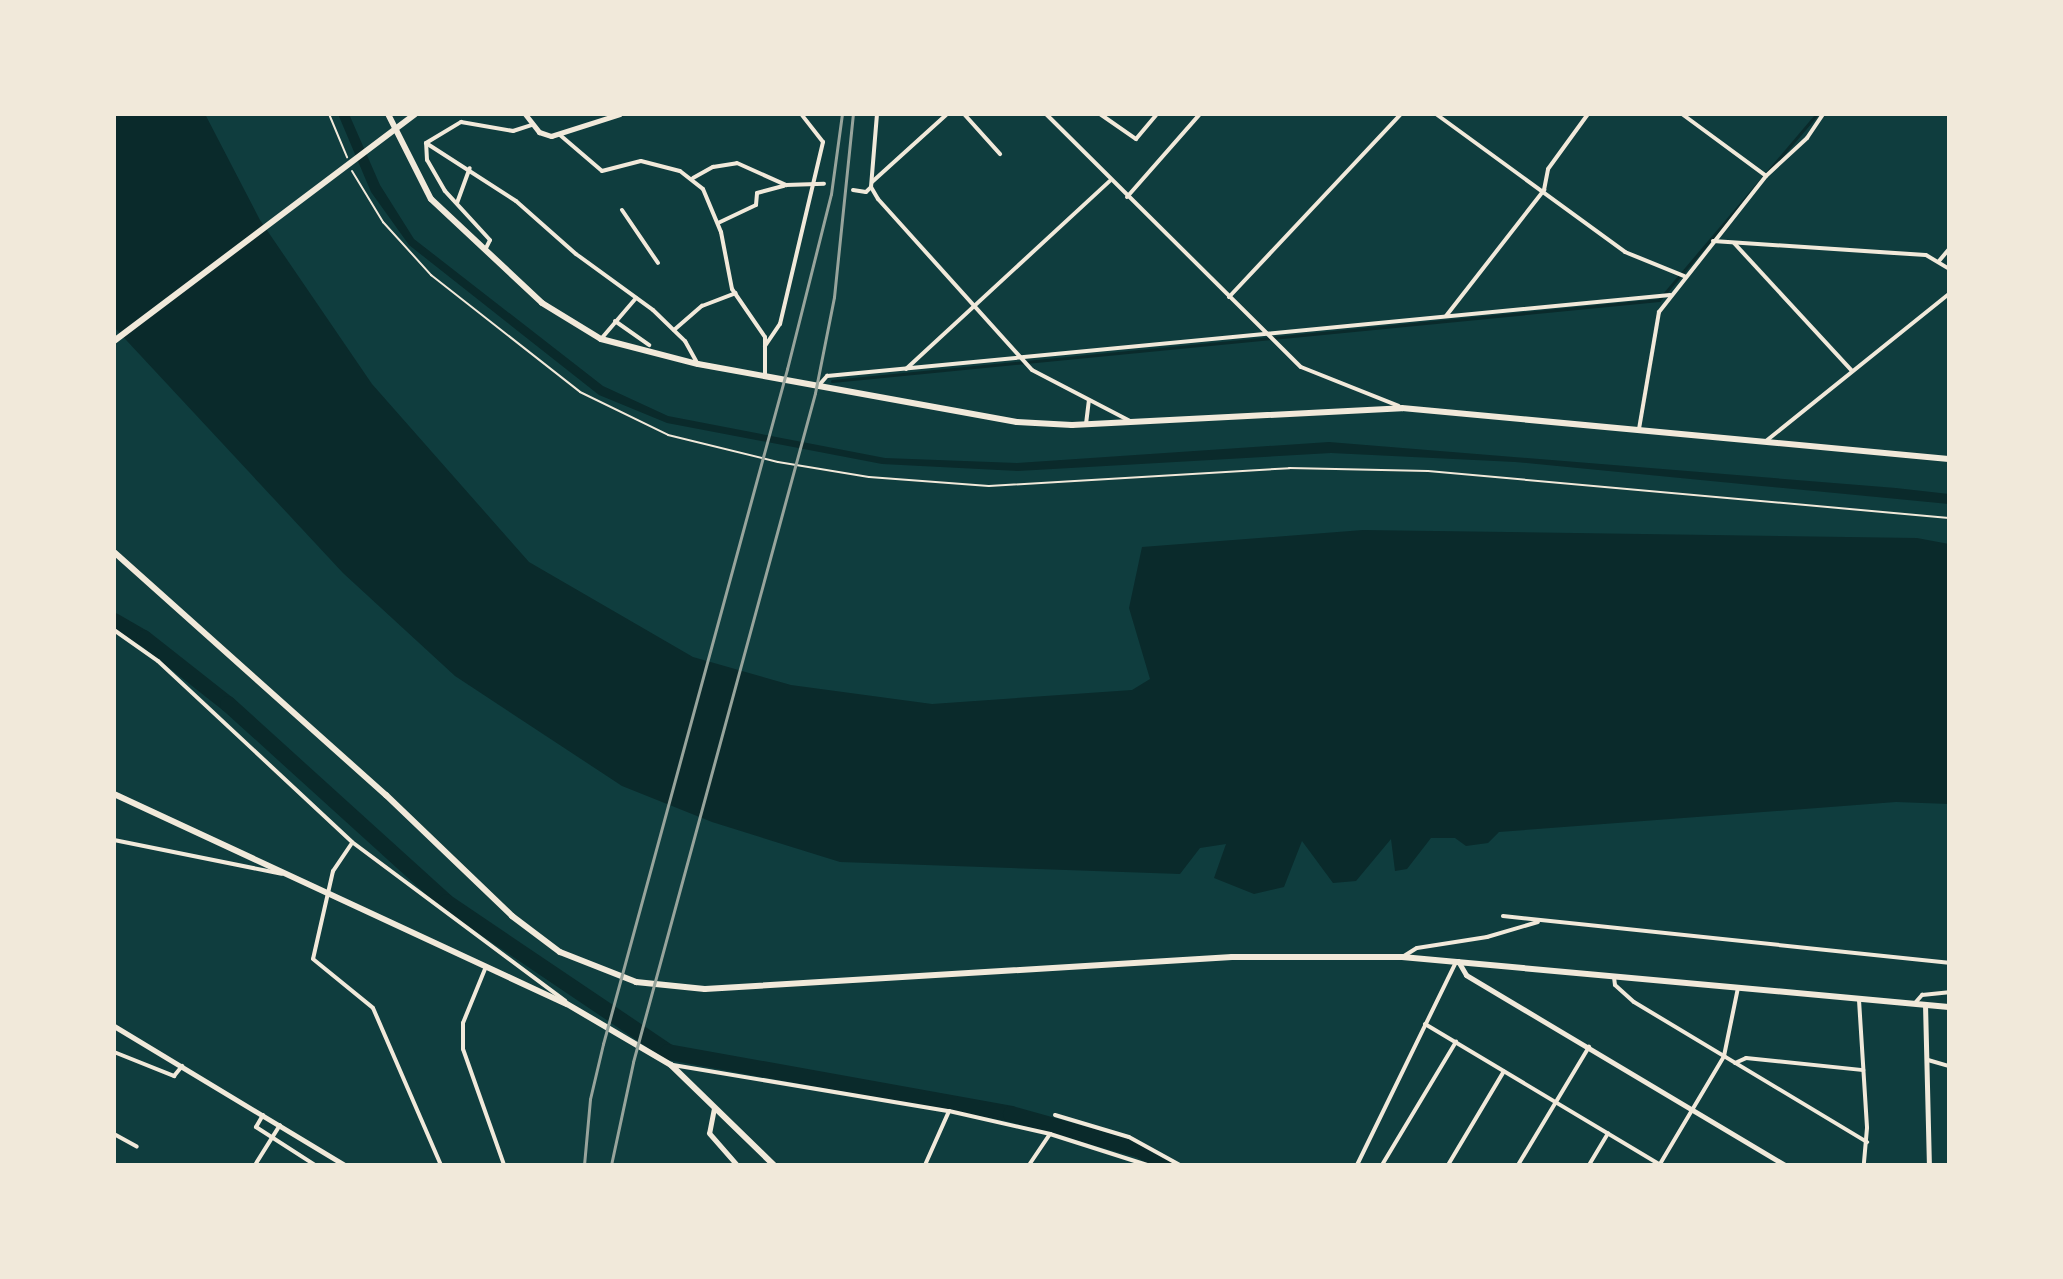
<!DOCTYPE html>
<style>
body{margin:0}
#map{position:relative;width:2063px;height:1279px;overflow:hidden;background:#0f3d3e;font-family:Merriweather,serif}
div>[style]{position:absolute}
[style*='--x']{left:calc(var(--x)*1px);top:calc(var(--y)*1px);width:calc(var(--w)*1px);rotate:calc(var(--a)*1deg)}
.water>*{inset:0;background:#0a2a2b}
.stream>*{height:3px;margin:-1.5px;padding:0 1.5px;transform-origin:1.5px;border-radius:1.5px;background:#0a2a2b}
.river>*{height:16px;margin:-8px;padding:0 8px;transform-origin:8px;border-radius:8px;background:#0a2a2b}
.path>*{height:2px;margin:-1px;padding:0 1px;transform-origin:1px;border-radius:1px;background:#f1e9da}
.minor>*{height:4px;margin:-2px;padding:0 2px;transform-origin:2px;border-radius:2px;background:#f1e9da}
.tertiary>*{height:5px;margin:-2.5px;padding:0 2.5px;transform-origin:2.5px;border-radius:2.5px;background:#f1e9da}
.secondary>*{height:6px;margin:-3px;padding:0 3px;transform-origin:3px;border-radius:3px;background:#f1e9da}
.primary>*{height:6px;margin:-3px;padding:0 3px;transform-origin:3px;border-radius:3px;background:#f1e9da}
.rail>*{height:3px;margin:-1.5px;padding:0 1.5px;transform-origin:1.5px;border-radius:1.5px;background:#97a49c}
span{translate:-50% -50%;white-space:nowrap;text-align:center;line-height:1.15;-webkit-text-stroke:8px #f1e9da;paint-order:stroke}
.frame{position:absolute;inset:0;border:116px solid #f1e9da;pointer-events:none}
</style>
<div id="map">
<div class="water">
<i style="clip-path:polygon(114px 114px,205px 114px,260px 220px,372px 384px,529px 562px,693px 657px,791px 685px,932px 704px,1132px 690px,1150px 679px,1129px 608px,1142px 547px,1363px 530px,1917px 538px,1949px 544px,1949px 804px,1896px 802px,1499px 832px,1488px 843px,1466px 846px,1455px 838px,1431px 838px,1407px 869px,1395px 871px,1391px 839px,1356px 881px,1333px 883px,1302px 841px,1284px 887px,1254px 894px,1214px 878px,1226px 844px,1200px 848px,1180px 874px,840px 862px,712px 822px,622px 786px,455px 676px,343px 573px,114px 327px)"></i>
<i style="clip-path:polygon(338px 114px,349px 114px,380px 185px,414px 239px,603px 386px,668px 416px,885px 458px,1017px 463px,1329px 442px,1896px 488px,1949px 494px,1949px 504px,1515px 462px,1331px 453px,1018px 471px,882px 464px,667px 423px,599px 395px,409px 245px,371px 192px)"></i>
</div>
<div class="stream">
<i style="--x:832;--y:381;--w:831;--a:-5.59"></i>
<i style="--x:1659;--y:300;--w:244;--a:-49.7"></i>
</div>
<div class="river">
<i style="--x:114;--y:621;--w:34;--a:30"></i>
<i style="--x:144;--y:638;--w:107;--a:38.2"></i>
<i style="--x:228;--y:704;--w:294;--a:42.2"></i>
<i style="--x:446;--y:902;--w:268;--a:34"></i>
<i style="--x:668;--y:1052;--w:349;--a:10.2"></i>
<i style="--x:1011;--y:1114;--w:134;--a:15.6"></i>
<i style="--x:1140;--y:1150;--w:29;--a:31"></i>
</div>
<div class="path">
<i style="--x:329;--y:114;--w:47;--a:67.3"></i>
<i style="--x:352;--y:171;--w:60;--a:58.7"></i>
<i style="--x:383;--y:222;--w:72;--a:47.8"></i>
<i style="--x:431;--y:275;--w:189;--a:38.1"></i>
<i style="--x:580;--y:392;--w:98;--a:26"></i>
<i style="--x:668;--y:435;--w:113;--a:13.8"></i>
<i style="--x:778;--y:462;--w:92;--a:9.4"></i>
<i style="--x:869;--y:477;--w:120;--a:4.3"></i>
<i style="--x:989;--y:486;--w:301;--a:-3.4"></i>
<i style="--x:1289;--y:468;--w:139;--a:1.2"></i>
<i style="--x:1428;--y:471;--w:523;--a:5.15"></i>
</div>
<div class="minor">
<i style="--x:877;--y:114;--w:73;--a:94.7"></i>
<i style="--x:871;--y:187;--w:14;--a:60"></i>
<i style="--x:878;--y:199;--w:230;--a:48"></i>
<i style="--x:1032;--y:370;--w:110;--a:27.5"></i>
<i style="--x:964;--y:114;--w:54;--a:48"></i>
<i style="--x:1046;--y:114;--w:359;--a:44.8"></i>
<i style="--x:1301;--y:367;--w:105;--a:21.7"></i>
<i style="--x:1100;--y:114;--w:44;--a:34.8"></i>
<i style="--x:1136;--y:139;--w:33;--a:-50"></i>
<i style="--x:1436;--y:114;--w:234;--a:36.1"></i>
<i style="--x:1625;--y:252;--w:64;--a:22.1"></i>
<i style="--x:1682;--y:114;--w:104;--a:36.4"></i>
<i style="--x:560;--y:135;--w:55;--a:40.6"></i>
<i style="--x:602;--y:171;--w:40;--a:-14.4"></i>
<i style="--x:641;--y:161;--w:40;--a:14.4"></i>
<i style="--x:680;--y:171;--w:29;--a:38"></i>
<i style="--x:703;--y:189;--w:47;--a:67.3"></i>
<i style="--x:721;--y:232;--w:58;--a:79.1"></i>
<i style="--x:732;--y:289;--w:58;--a:55.5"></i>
<i style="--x:765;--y:337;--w:37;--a:90"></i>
<i style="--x:426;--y:143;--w:107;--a:32.8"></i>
<i style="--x:516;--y:201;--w:80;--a:41.5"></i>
<i style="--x:576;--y:254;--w:95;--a:36"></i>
<i style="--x:653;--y:310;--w:45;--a:44.1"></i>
<i style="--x:685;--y:341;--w:26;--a:61"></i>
<i style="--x:693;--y:178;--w:23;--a:-29"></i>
<i style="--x:713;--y:167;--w:24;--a:-9"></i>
<i style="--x:737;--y:163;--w:54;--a:24.2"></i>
<i style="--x:786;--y:185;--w:38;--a:-2"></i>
<i style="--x:872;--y:182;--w:101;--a:-42.2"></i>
<i style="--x:853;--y:190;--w:13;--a:9"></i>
<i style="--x:866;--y:192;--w:7;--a:-45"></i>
<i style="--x:1127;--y:197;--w:111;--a:-48.7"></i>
<i style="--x:457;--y:203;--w:37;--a:-70"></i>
<i style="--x:622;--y:210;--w:64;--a:55.8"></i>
<i style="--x:718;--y:223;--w:42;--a:-25.3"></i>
<i style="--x:756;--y:205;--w:12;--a:-85"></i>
<i style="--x:757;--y:193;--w:28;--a:-15"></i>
<i style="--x:1713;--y:241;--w:213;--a:3.8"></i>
<i style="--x:1926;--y:255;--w:27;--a:31"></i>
<i style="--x:1734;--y:243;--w:174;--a:47.3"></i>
<i style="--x:485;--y:250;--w:11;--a:-63"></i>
<i style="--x:490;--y:240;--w:67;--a:-132.6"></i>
<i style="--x:445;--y:191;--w:36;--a:-120"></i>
<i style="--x:427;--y:160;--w:17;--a:-93"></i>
<i style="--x:426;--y:143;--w:41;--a:-31"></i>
<i style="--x:461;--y:122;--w:53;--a:9.8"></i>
<i style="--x:513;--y:131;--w:20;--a:-18"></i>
<i style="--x:1939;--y:261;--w:16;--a:-50"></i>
<i style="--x:1229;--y:297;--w:251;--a:-46.8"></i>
<i style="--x:1446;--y:316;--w:160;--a:-52.1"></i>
<i style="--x:1544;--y:190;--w:21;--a:-79"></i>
<i style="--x:1548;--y:169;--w:68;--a:-54"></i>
<i style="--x:615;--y:321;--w:42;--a:35.2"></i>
<i style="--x:674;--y:330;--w:37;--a:-41"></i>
<i style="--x:702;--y:306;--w:36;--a:-21"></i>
<i style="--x:601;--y:339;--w:54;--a:-49.5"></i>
<i style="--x:765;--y:346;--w:27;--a:-56"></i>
<i style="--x:780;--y:324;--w:187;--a:-76.7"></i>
<i style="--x:823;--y:142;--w:36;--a:-128"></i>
<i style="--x:906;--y:369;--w:277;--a:-42.7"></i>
<i style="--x:820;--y:384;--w:11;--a:-49"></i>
<i style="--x:827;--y:376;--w:847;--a:-5.49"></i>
<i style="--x:1086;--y:424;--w:24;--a:-83"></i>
<i style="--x:1639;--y:429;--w:119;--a:-80.3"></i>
<i style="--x:1659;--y:312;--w:173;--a:-51.8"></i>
<i style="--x:1766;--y:176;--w:56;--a:-42.8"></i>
<i style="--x:1807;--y:138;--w:29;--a:-56"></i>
<i style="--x:1766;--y:441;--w:235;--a:-38.8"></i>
<i style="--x:114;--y:630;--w:54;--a:35.2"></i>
<i style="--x:158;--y:661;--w:265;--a:43"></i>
<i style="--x:352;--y:842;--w:266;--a:36.7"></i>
<i style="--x:114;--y:840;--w:171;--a:11.4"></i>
<i style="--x:352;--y:843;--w:34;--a:124"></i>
<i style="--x:333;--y:871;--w:90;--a:102.8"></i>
<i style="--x:313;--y:959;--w:77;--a:39.2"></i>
<i style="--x:373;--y:1008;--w:171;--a:66.6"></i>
<i style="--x:1503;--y:916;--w:448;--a:6"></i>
<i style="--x:1404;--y:956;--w:15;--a:-32"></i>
<i style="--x:1417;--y:948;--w:71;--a:-8.9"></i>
<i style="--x:1487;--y:937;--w:53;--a:-16.4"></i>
<i style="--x:485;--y:969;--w:58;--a:112.2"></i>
<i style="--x:463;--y:1023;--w:26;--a:90"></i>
<i style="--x:463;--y:1049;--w:123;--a:70.5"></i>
<i style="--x:1614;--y:977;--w:8;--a:83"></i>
<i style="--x:1615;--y:985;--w:25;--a:42"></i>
<i style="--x:1634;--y:1002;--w:272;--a:31"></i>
<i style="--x:1859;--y:1000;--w:128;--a:86.4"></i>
<i style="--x:1867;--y:1128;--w:37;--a:95"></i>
<i style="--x:1915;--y:1003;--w:11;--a:-49"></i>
<i style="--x:1922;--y:995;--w:27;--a:-6"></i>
<i style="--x:1425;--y:1024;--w:275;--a:30.9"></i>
<i style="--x:114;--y:1052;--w:65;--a:21.8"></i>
<i style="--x:174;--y:1076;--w:13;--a:-51"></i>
<i style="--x:1928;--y:1060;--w:22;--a:16"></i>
<i style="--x:1735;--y:1063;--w:12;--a:-24"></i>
<i style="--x:1746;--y:1058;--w:118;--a:5.9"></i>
<i style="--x:673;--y:1065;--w:280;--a:9.5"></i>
<i style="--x:949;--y:1111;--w:104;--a:12.8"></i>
<i style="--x:1050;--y:1134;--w:102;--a:17.7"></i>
<i style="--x:263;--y:1115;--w:14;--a:120"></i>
<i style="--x:256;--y:1127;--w:70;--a:32.8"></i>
<i style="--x:1055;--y:1115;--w:77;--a:16.6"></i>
<i style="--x:1129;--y:1137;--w:58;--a:28.8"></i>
<i style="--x:114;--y:1134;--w:26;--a:29"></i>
<i style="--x:1660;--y:1164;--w:126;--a:-59.3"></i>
<i style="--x:1724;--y:1056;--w:69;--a:-78.4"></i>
<i style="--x:255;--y:1165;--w:47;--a:-58"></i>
<i style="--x:925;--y:1165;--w:59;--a:-66"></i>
<i style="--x:1029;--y:1165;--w:37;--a:-56"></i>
<i style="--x:1357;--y:1165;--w:226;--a:-64"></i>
<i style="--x:1382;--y:1165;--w:144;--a:-59"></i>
<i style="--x:1448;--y:1165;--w:109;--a:-59.2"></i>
<i style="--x:1518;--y:1165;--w:138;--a:-59"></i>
<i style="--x:1589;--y:1165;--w:37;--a:-59"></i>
</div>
<div class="tertiary">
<i style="--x:525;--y:114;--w:23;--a:52"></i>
<i style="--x:539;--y:132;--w:13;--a:18"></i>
<i style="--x:551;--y:136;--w:72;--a:-17.7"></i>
<i style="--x:1458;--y:961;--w:16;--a:60"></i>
<i style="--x:1466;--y:975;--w:371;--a:30.8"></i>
<i style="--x:1925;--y:1004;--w:161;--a:88.6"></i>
<i style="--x:114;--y:1026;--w:269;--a:31.1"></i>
<i style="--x:714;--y:1108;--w:25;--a:101"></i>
<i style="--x:709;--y:1133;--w:43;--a:48.8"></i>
</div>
<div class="secondary">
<i style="--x:114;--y:794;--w:499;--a:24.9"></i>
<i style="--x:567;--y:1004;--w:121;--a:30.4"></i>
<i style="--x:671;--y:1065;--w:144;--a:44.2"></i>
</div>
<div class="primary">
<i style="--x:388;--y:114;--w:95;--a:63.2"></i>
<i style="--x:431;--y:199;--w:152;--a:43.1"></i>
<i style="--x:542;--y:303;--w:69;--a:31.4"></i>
<i style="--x:601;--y:339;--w:100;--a:14.5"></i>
<i style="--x:698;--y:364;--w:324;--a:10.3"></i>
<i style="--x:1017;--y:422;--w:55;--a:3.1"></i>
<i style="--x:1072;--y:425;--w:330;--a:-2.9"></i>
<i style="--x:1402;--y:408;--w:549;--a:5.33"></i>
<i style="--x:114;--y:341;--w:377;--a:-37"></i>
<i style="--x:114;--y:552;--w:365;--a:41.8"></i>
<i style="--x:386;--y:795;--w:175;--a:43.8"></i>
<i style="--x:512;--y:916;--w:60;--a:36.9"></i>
<i style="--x:560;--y:952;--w:82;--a:21.5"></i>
<i style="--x:636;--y:982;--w:69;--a:5.8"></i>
<i style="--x:705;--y:989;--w:528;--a:-3.47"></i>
<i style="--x:1232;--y:957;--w:170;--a:0"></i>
<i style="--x:1402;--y:957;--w:549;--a:5.22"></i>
</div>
<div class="rail">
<i style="--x:584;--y:1165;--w:66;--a:-84.8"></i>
<i style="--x:590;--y:1099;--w:57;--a:-76.7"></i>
<i style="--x:603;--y:1044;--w:700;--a:-74.75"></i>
<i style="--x:787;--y:369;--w:180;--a:-75.9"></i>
<i style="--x:831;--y:194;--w:81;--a:-82.2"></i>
<i style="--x:611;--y:1165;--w:105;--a:-77.9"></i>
<i style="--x:633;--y:1062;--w:693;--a:-74.78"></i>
<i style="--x:815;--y:393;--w:98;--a:-78.8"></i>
<i style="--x:834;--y:297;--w:184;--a:-84.1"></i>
</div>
<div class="frame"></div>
</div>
